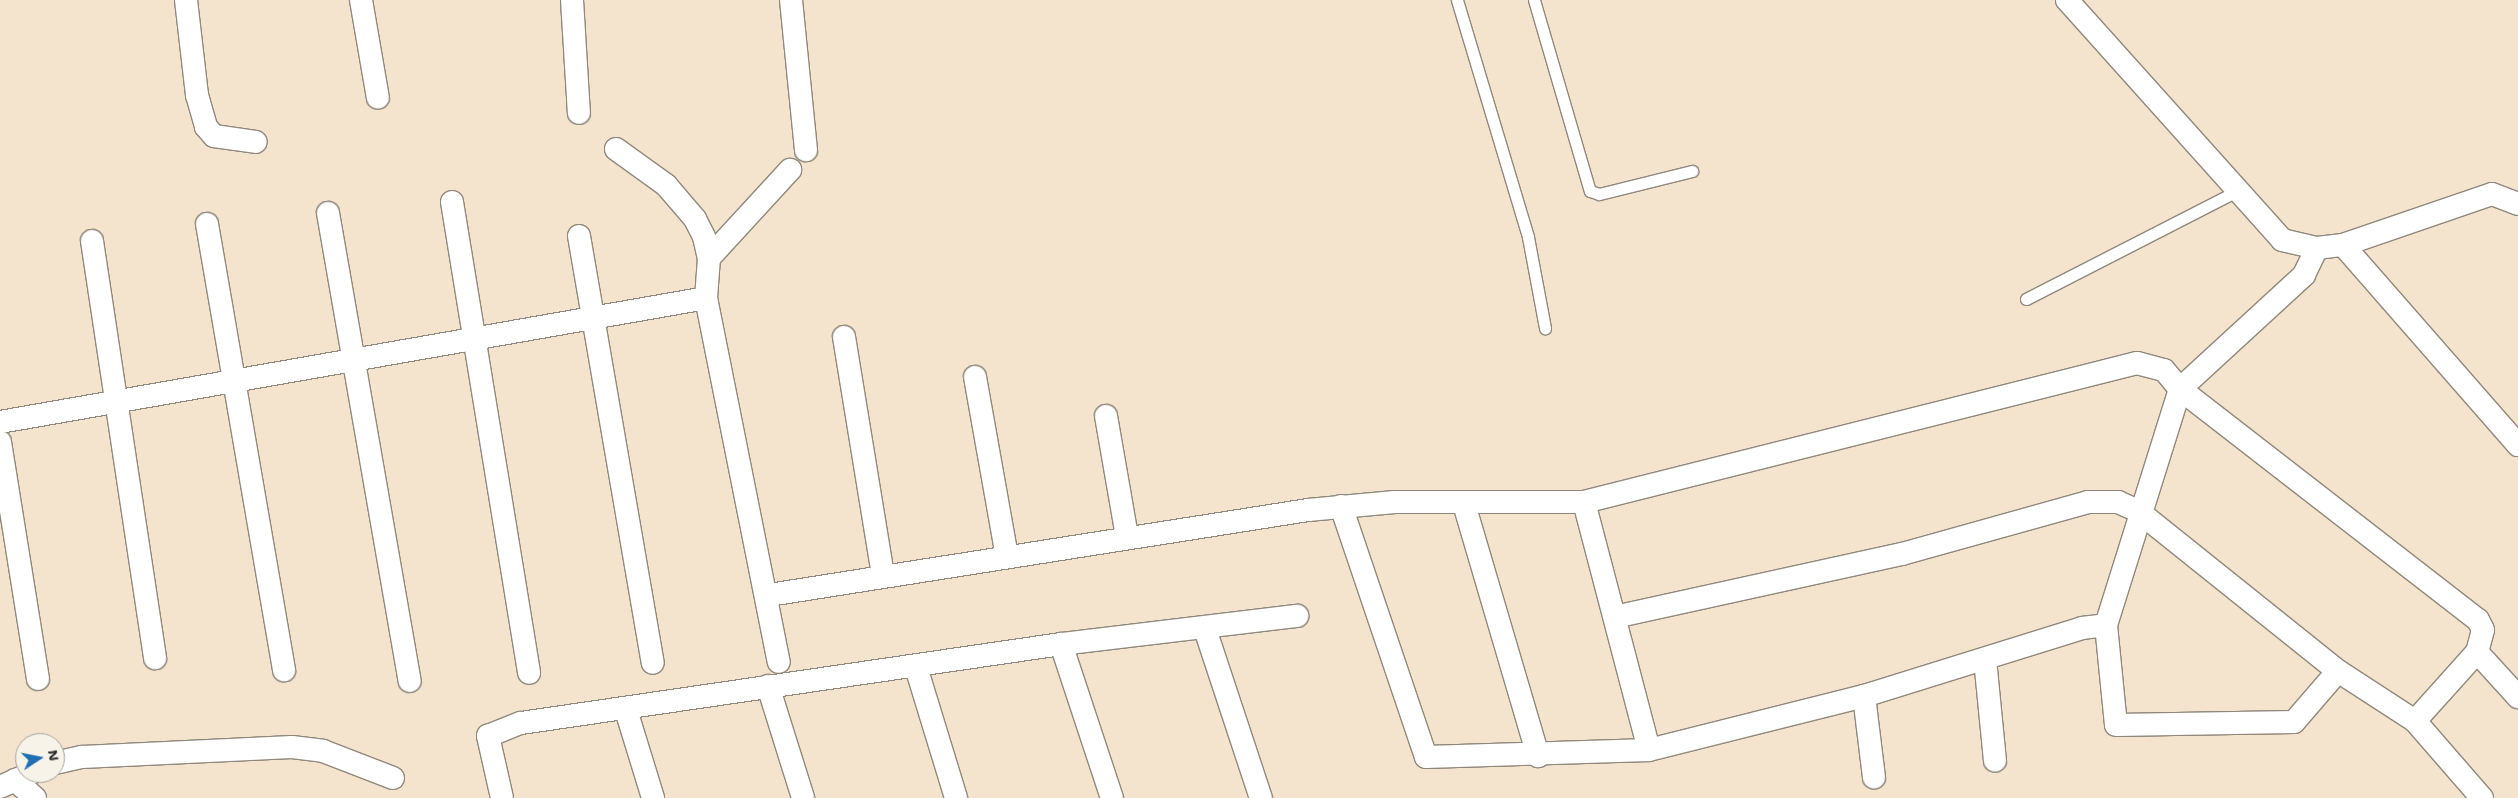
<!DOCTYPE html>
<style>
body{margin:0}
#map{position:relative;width:2518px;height:798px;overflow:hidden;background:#f4e4cd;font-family:"Shantell Sans",sans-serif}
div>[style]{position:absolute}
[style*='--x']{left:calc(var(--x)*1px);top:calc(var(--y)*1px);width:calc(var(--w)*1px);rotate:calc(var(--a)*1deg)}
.roads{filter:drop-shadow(1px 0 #90887c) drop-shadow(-1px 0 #90887c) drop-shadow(0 1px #90887c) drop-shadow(0 -1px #90887c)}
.service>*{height:11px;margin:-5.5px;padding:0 5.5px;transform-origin:5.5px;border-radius:5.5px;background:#fff}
.minor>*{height:22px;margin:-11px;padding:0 11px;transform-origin:11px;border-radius:11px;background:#fff}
span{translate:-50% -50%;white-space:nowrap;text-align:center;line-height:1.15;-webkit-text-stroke:4px #f7f3e8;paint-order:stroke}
.north{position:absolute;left:15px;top:733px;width:50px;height:50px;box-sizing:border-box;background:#f7f3e8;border:1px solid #a5a39c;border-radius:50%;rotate:79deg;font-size:14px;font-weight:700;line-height:20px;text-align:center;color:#2b2b2b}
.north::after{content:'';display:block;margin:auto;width:18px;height:22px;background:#1f6fb2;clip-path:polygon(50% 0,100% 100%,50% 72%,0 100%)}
</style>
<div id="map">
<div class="roads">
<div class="service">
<i style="--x:1457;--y:0;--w:247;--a:73.3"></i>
<i style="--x:1528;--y:237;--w:93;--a:79.4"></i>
<i style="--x:1534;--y:0;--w:199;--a:73.7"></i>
<i style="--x:1590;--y:191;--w:9;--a:18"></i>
<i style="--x:1599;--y:194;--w:96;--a:-13.9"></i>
<i style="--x:2026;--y:299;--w:235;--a:-27.1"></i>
</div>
<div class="minor">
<i style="--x:186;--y:0;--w:96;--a:83.4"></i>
<i style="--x:197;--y:95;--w:33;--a:74"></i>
<i style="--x:206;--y:127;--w:12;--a:48"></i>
<i style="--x:214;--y:136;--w:42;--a:8.1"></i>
<i style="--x:361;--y:0;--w:99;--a:80.2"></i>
<i style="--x:572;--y:0;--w:113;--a:86.5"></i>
<i style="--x:791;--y:0;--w:151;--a:84.3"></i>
<i style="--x:2067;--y:0;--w:322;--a:48.1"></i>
<i style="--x:2282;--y:240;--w:36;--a:13"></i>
<i style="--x:2317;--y:248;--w:26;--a:-7"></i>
<i style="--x:2343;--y:245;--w:157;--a:-18.9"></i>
<i style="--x:2492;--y:194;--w:28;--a:21"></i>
<i style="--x:616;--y:149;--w:62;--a:35.8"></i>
<i style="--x:666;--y:185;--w:45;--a:49.5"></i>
<i style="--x:695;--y:219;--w:20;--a:63"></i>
<i style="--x:704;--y:237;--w:22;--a:77"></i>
<i style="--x:709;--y:258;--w:40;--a:94.3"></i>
<i style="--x:706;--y:298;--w:371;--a:78.7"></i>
<i style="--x:452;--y:202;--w:477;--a:80.7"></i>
<i style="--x:328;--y:213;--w:475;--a:80.1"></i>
<i style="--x:207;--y:224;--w:453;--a:80.2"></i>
<i style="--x:579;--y:236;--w:433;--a:80.2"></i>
<i style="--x:92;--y:241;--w:422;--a:81.4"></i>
<i style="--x:2343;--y:245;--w:266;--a:48.8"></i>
<i style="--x:2317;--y:248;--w:30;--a:116"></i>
<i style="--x:2304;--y:275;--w:168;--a:137.4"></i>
<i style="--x:2180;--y:389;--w:247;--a:107.4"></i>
<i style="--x:2106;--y:625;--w:100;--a:84.3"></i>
<i style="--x:2116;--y:725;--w:178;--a:-1"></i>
<i style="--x:2294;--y:722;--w:67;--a:-49.2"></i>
<i style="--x:709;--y:258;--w:120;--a:-47.4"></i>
<i style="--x:844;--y:337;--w:240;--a:80.7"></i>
<i style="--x:975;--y:377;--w:183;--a:79.9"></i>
<i style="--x:1106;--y:416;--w:122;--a:80.1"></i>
<i style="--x:0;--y:422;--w:717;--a:-9.96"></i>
<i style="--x:0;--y:442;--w:240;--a:80.9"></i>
<i style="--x:1584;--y:502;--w:256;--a:75.3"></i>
<i style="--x:1464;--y:504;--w:263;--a:73.6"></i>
<i style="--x:1341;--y:506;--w:265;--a:71.3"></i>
<i style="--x:1426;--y:757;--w:223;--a:-1.8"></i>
<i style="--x:1649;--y:750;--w:222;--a:-14.1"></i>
<i style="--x:1864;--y:696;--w:228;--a:-17.3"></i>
<i style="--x:2082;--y:628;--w:24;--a:-7"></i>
<i style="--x:769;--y:595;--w:546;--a:-8.96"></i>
<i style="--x:1308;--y:510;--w:87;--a:-5.3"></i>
<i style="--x:1395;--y:502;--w:189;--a:0"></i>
<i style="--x:1584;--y:502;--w:570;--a:-14.11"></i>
<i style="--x:2137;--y:363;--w:28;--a:15"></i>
<i style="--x:2164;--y:370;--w:25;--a:50"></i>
<i style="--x:2180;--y:389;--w:377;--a:37.8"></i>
<i style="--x:2478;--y:620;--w:11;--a:63"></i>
<i style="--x:2483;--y:630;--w:23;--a:105"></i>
<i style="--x:2477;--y:652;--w:61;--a:47.7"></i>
<i style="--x:1615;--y:617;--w:294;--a:-12.4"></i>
<i style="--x:1902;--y:554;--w:193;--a:-15.6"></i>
<i style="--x:2088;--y:502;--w:30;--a:0"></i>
<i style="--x:2118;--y:502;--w:22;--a:24"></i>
<i style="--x:2138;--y:511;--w:256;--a:38.7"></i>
<i style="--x:2338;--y:671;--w:92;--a:33"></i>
<i style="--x:2415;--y:721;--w:93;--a:-48.1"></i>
<i style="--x:1205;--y:629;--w:178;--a:71.7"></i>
<i style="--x:1061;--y:644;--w:162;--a:71.7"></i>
<i style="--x:1985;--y:659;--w:102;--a:84.4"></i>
<i style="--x:916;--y:667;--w:137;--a:73"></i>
<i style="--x:768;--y:686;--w:117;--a:72.6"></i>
<i style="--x:1864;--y:696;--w:82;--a:83"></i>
<i style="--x:626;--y:710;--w:92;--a:72.9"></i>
<i style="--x:2415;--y:721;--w:102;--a:49"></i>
<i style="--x:55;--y:763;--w:28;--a:-13"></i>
<i style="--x:82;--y:757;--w:210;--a:-2.7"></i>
<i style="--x:292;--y:747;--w:31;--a:7"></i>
<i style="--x:323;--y:751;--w:75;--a:21.1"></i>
<i style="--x:15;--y:780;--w:27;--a:42"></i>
<i style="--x:0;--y:787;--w:35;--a:-24"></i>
<i style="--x:502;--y:798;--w:64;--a:-102.7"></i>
<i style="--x:488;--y:736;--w:35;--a:-22"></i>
<i style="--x:521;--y:723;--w:546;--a:-8.32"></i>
<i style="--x:1061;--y:644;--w:238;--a:-6.8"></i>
</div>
</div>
<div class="north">N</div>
</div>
